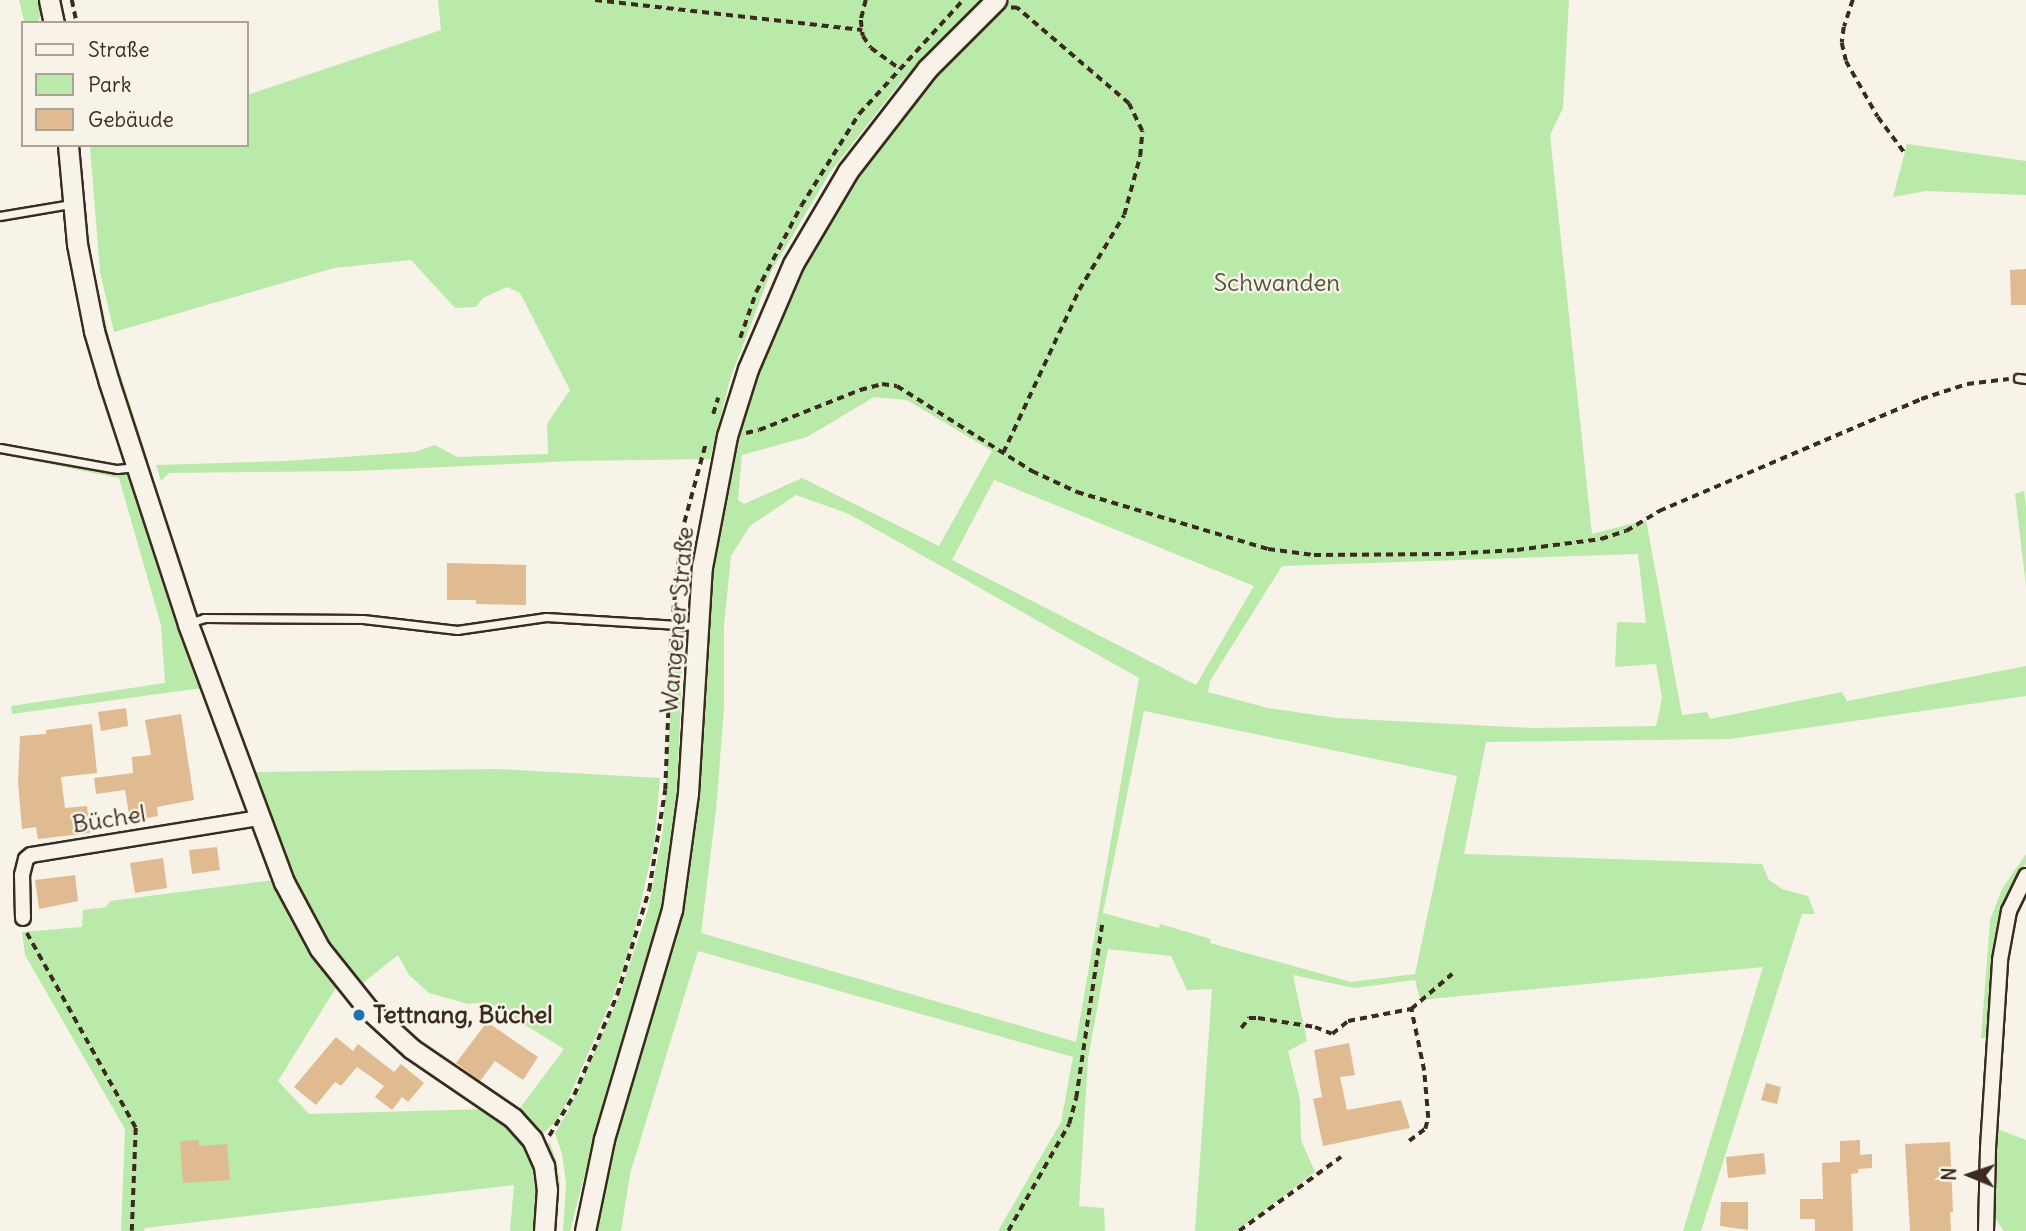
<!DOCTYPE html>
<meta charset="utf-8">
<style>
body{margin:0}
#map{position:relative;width:2026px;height:1231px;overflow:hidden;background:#f7f3e8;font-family:Delius,sans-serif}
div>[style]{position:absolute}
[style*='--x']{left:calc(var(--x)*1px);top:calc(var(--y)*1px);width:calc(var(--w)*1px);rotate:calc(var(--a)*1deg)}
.green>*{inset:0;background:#baeaaa}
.building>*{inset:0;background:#e0bb91}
.path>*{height:3.5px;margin-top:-1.75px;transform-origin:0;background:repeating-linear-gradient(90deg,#3b2a1e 0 7px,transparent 0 12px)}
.roads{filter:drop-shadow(2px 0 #3b2a1e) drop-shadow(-2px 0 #3b2a1e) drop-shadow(0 2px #3b2a1e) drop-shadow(0 -2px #3b2a1e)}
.service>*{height:7px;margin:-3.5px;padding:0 3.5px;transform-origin:3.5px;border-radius:3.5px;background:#f7f3e8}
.minor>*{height:14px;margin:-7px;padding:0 7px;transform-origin:7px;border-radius:7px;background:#f7f3e8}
.secondary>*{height:19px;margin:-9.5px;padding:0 9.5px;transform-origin:9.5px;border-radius:9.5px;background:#f7f3e8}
.dots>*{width:19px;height:19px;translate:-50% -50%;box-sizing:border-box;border:4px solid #f7f3e8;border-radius:50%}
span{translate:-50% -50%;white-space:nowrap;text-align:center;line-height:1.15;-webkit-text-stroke:5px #f7f3e8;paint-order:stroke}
.park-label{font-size:24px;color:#54503a}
.street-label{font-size:24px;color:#3b2a1e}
.poi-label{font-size:24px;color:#3b2a1e;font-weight:700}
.left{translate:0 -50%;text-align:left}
.legend{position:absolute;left:21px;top:21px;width:228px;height:126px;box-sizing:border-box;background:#f7f3e8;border:2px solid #aca397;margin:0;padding:9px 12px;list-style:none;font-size:21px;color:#3b2a1e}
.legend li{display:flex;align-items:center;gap:14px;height:35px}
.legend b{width:35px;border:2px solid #aca397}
.north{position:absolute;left:1935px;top:1140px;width:70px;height:70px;-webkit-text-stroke:5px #f7f3e8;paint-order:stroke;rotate:272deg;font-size:19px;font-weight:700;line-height:28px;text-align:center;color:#3b2a1e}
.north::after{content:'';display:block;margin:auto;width:24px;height:32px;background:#3b2a1e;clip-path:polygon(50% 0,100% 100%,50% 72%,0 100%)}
</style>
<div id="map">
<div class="green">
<i style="clip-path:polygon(19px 0,40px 0,44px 14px,40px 16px,38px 23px,24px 21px)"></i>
<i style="clip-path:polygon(438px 0,982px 0,900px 83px,829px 174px,771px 272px,730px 379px,710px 459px,573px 461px,355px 471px,169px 473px,161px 481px,156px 465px,285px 461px,415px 452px,435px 445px,457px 457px,548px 454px,547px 424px,570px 390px,520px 293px,507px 287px,483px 298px,476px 307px,455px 308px,411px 260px,334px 268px,114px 332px,111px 319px,100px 272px,90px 147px,247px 145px,247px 95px,441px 30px)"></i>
<i style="clip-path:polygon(evenodd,1010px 0,1569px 0,1563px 108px,1550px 135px,1592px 534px,1646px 520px,1682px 715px,1707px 712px,1710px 719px,1842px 692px,1847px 701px,2026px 666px,2026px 696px,1730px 739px,1486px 742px,1464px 854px,1762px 864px,1769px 880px,1782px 889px,1808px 896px,1815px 914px,1802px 914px,1701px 1231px,1683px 1231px,1763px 967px,1420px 1000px,1415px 980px,1354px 988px,1293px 975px,1307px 1041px,1288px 1051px,1300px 1100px,1301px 1140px,1315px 1172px,1237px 1231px,1195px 1231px,1212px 989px,1187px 990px,1171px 956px,1108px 949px,1088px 1059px,1079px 1206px,1104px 1208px,1105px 1231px,998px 1231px,1061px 1122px,1073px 1057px,698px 951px,630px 1174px,621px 1231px,597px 1231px,618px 1125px,677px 929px,694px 837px,705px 632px,713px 551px,740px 425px,789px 294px,826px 224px,869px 157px,909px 104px,1010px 0,874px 397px,907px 400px,992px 451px,939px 546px,802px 478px,744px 504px,738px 500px,742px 455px,807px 437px,874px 397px,1010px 0,994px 480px,1254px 586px,1196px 685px,952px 560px,994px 480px,1010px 0,796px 495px,849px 514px,1139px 678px,1076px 1042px,701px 933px,716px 810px,724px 709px,724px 626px,731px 556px,750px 526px,796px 495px,1010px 0,1638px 554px,1646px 623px,1617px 622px,1615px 667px,1656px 664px,1662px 698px,1656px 726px,1533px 728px,1337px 718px,1268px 708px,1208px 692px,1210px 681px,1282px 566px,1638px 554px,1010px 0,1144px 711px,1457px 776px,1415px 974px,1351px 982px,1210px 943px,1211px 939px,1160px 924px,1159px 928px,1103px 913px,1144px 711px)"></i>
<i style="clip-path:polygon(1907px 144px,2026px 161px,2026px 195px,1926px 191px,1893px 197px)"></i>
<i style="clip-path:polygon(82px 203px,86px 205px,92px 263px,111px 345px,148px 460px,142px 462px,100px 320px,88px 264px)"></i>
<i style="clip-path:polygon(0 448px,129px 469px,202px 688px,12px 714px,11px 706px,165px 683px,161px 625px,119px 478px,0 454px)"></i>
<i style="clip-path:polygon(150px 468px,194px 602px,190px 604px,146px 471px)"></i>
<i style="clip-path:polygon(2024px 491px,2026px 507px,2026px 586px,2015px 494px)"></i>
<i style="clip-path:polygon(675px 632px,684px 632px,676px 810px,662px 905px,607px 1088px,570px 1231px,563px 1231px,566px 1183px,562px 1154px,555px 1133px,568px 1111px,616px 1004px,648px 910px,663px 830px)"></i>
<i style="clip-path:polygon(497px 769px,660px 778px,654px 845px,633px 937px,615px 992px,567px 1102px,556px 1122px,542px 1134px,517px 1112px,564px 1049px,488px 1002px,468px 1004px,429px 993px,409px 975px,398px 955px,358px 987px,325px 941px,286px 867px,251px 772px)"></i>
<i style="clip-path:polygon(2026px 854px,2026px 863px,2005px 904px,1996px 935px,1986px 1038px,1981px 1038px,1990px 920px,2002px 889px)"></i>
<i style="clip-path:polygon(274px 880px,307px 946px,337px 986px,278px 1081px,309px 1114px,486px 1109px,502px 1119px,527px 1147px,536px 1182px,535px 1231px,510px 1231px,514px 1185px,145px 1228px,144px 1231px,121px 1231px,125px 1129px,25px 955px,22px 932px,82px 927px,83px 910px,106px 907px,110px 901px)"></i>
<i style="clip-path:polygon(1995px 1128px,2026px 1140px,2026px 1231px,2004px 1231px,1997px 1221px,1993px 1204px)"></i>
<i style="clip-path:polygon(546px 1143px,550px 1143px,557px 1163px,560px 1184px,557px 1231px,552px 1231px,555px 1179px)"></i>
</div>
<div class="building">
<i style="clip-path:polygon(2026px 269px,2026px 305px,2011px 305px,2010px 270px)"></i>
<i style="clip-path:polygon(447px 563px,526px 565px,526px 605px,476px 604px,476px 600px,447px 600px)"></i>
<i style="clip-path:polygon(126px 708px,128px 726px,101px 731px,98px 712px)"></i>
<i style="clip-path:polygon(181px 714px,194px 800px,157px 807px,158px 816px,130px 821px,125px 790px,96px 794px,94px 778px,133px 773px,132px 757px,151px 755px,145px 720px)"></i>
<i style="clip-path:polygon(92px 724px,97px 773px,61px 777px,65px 808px,87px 806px,90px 833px,38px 839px,36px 827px,22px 829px,18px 782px,20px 736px,46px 734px,46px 730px)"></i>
<i style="clip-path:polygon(217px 847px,220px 870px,192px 874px,189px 850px)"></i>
<i style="clip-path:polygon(163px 858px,167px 888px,135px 893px,130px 863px)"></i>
<i style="clip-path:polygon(75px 875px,78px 901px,39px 909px,35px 880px)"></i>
<i style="clip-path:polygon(487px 1022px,538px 1057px,523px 1080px,495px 1061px,480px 1081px,456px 1063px)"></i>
<i style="clip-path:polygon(336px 1037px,353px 1051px,358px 1044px,394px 1072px,401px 1064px,424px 1083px,408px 1102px,402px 1097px,392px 1110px,375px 1097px,384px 1086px,357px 1067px,341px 1086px,335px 1082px,316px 1105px,294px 1087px)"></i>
<i style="clip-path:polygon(1349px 1043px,1355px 1075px,1340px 1077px,1347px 1110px,1401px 1100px,1410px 1128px,1323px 1146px,1313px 1099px,1322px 1097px,1314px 1050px)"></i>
<i style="clip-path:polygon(1766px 1083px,1781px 1087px,1777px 1104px,1761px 1100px)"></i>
<i style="clip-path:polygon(199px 1140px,199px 1146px,227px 1144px,230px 1180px,183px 1183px,180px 1141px)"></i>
<i style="clip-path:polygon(1860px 1140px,1860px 1155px,1872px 1154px,1872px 1168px,1858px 1169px,1858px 1173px,1851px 1174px,1853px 1231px,1815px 1231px,1815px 1219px,1800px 1219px,1800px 1199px,1823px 1199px,1822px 1163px,1840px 1162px,1840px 1141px)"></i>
<i style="clip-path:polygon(1950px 1142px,1953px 1212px,1950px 1212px,1951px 1231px,1910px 1231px,1905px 1144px)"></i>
<i style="clip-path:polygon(1764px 1153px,1766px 1174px,1728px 1178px,1726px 1157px)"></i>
<i style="clip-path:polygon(1721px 1202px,1748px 1202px,1748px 1230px,1720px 1226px)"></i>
</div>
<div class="path">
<i style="--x:72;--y:0;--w:24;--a:78"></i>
<i style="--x:595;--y:0;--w:269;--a:6.4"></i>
<i style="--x:866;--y:0;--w:21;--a:104"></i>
<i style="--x:861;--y:20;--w:16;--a:83"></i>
<i style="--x:863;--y:36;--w:14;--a:56"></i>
<i style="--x:871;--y:48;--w:34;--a:36"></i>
<i style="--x:1853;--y:0;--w:28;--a:108"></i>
<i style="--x:1844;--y:27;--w:16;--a:97"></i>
<i style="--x:1842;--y:43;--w:18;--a:77"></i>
<i style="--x:1846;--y:61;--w:64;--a:60.3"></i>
<i style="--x:1878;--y:117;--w:44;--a:53.4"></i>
<i style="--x:740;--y:338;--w:49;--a:-70.8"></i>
<i style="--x:756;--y:292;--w:97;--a:-62.4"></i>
<i style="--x:801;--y:206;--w:109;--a:-57.8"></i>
<i style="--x:859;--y:114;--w:154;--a:-47.6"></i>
<i style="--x:713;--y:414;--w:17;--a:-73"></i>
<i style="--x:746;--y:433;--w:13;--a:-13"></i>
<i style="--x:759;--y:430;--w:109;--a:-21.6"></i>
<i style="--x:860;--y:390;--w:23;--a:-15"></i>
<i style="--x:882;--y:384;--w:15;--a:8"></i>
<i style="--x:897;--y:386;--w:160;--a:32.2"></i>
<i style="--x:1032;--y:471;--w:50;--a:25"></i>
<i style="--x:1077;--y:492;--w:199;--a:16.6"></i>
<i style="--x:1268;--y:549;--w:46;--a:7.4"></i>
<i style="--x:1314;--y:555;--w:133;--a:-0.4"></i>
<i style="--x:1447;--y:554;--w:70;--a:-3.3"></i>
<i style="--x:1517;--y:550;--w:85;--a:-7.5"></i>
<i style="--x:1601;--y:539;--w:26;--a:-18"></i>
<i style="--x:1626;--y:531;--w:39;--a:-31"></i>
<i style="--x:1659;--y:511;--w:285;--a:-23.1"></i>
<i style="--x:1921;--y:399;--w:48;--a:-18.1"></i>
<i style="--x:1967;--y:384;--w:42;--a:-6.8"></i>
<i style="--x:1003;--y:453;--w:180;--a:-65"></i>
<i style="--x:1079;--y:290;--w:87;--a:-59"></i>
<i style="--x:1124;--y:215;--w:61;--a:-74.8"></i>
<i style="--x:1140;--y:156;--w:25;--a:-85"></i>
<i style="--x:1142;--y:131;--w:30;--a:-116"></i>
<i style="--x:1129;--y:104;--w:148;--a:-139.4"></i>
<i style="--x:1017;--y:8;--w:6;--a:180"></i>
<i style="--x:673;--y:612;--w:78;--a:-84.1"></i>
<i style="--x:681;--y:534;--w:95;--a:-74.8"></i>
<i style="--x:27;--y:933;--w:223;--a:60.8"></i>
<i style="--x:136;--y:1128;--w:103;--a:92.2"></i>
<i style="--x:1241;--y:1028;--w:13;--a:-51"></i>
<i style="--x:1249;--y:1018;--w:9;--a:0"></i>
<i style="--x:1258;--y:1018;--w:58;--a:9"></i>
<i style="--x:1315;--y:1027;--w:18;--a:22"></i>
<i style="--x:1332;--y:1034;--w:21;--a:-39"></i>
<i style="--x:1348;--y:1021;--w:64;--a:-10.8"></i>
<i style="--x:1411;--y:1009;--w:54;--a:-40.5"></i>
<i style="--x:549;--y:1136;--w:48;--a:-58.6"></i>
<i style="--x:574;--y:1095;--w:109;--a:-66.7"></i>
<i style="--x:617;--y:995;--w:110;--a:-73.1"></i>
<i style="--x:649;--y:890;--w:101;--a:-80.9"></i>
<i style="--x:665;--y:790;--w:156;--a:-87.8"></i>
<i style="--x:1409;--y:1141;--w:20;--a:-37"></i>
<i style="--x:1425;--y:1129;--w:11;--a:-75"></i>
<i style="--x:1428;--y:1118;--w:47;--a:-94.9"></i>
<i style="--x:1424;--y:1071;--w:63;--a:-101.8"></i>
<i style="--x:1008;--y:1231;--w:123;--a:-60.3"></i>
<i style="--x:1069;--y:1124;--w:27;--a:-75"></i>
<i style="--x:1076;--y:1098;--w:175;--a:-81.5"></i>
<i style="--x:1239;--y:1231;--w:126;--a:-36"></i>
</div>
<div class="roads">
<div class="service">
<i style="--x:0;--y:216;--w:72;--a:-9.6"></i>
<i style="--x:2018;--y:378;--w:8;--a:7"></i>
<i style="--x:0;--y:448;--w:119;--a:10.2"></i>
<i style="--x:117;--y:469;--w:19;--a:-6"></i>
<i style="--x:189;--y:623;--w:16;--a:-18"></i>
<i style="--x:204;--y:618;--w:159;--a:0.4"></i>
<i style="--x:363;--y:619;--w:95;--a:6.7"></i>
<i style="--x:457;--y:630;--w:90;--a:-8.3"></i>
<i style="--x:546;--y:617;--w:149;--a:3.5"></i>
</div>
<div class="minor">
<i style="--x:23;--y:918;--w:43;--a:-91.3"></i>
<i style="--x:22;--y:875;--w:16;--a:-76"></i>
<i style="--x:26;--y:859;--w:6;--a:-39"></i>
<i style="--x:31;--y:855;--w:231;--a:-9.2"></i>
<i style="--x:1986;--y:1231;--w:83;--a:-88.6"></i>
<i style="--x:1988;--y:1148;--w:188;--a:-86.3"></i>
<i style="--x:2000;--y:960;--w:50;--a:-79.6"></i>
<i style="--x:2009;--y:911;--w:39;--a:-64"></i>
</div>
<div class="secondary">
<i style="--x:49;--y:0;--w:24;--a:78"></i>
<i style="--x:68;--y:145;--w:99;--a:84.8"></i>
<i style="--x:77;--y:244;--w:89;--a:78.9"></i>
<i style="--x:94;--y:331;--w:53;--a:73.6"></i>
<i style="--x:109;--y:382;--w:255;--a:71.9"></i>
<i style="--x:188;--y:624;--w:275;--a:69.6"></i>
<i style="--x:284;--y:882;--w:76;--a:61.8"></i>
<i style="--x:320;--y:949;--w:77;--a:51.3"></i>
<i style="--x:368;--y:1009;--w:59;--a:42.3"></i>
<i style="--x:412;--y:1049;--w:122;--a:34.3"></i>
<i style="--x:513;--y:1118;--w:28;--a:48"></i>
<i style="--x:532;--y:1139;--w:30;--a:66"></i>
<i style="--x:544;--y:1166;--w:23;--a:83"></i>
<i style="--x:547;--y:1189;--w:42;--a:94.1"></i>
<i style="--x:585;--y:1231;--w:94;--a:-78.3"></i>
<i style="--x:604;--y:1139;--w:239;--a:-73.5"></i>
<i style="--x:672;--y:910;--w:118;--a:-82.2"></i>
<i style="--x:688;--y:793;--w:226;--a:-86.5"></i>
<i style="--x:702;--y:567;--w:133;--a:-79.2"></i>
<i style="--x:727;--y:436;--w:70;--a:-72.6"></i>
<i style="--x:748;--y:369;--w:114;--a:-66.8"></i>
<i style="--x:793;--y:264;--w:108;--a:-59.4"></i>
<i style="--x:848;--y:171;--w:129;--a:-52.2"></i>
<i style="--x:927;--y:69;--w:98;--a:-45"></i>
</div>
</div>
<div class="dots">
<i style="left:359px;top:1015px;background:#1f6fb2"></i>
</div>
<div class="park-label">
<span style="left:1277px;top:283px">Schwanden</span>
</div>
<div class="street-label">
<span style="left:677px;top:620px;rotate:-85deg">Wangener Straße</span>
<span style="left:109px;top:819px;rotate:-9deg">Büchel</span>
</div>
<div class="poi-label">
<span class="left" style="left:373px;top:1015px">Tettnang, Büchel</span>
</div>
<ul class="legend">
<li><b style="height:9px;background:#f7f3e8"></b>Straße</li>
<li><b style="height:19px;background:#baeaaa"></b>Park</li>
<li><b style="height:19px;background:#e0bb91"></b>Gebäude</li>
</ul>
<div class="north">N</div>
</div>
